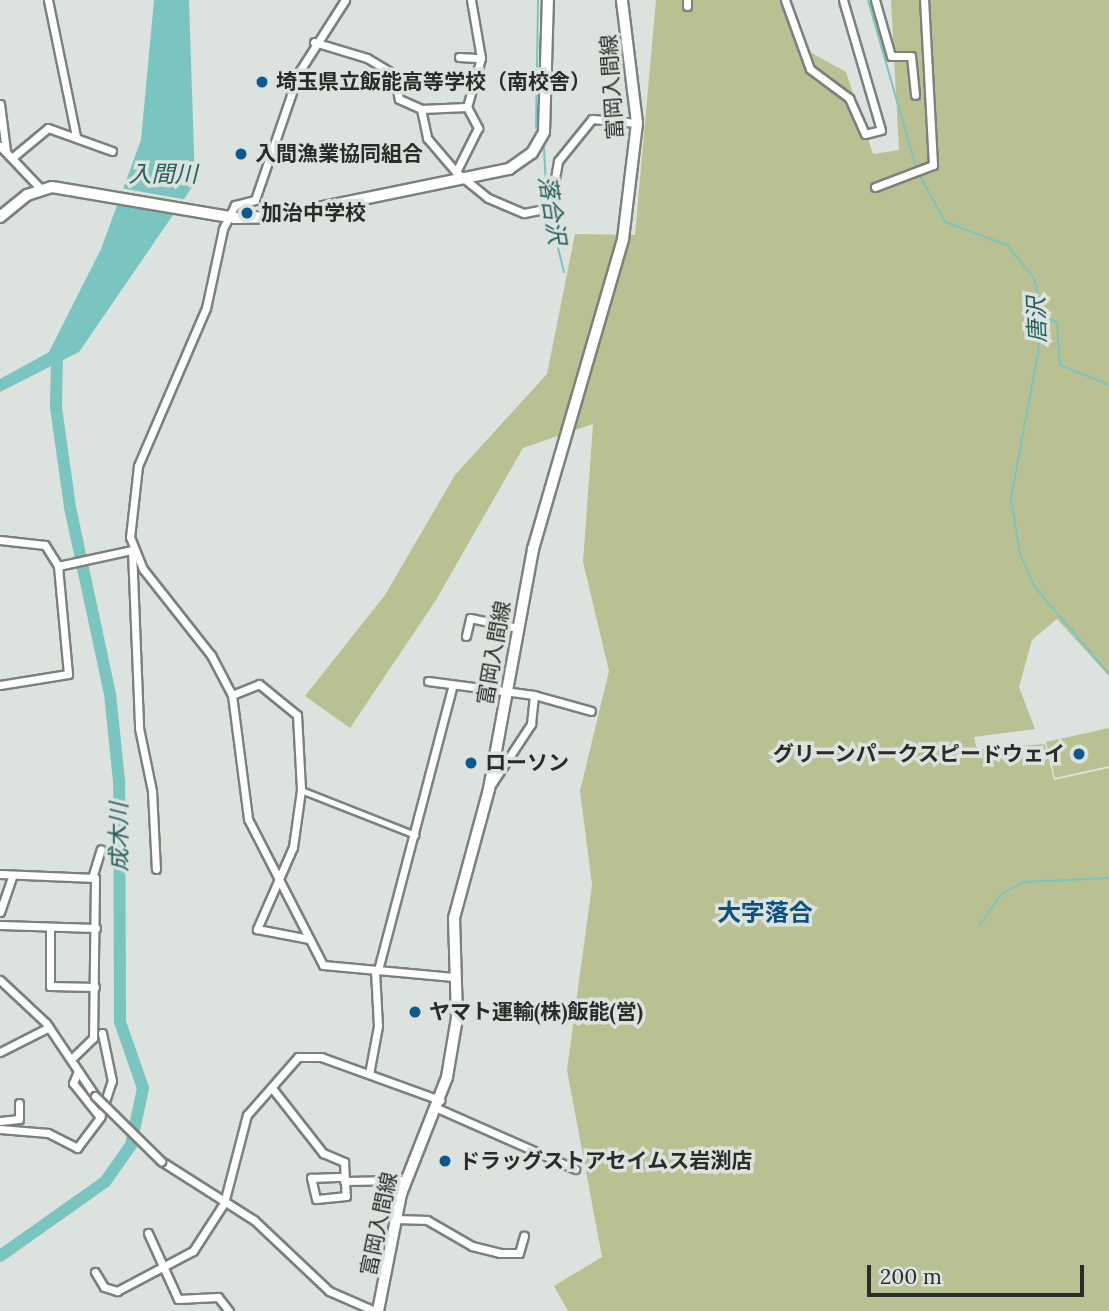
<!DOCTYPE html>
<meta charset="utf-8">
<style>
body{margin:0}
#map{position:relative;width:1109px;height:1311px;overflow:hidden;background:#dce2dd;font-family:Lora,"Noto Sans JP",serif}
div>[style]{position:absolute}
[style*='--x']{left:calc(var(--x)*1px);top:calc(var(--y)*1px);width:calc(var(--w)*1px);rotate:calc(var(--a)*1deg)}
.green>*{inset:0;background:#b9c193}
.water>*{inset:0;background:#7bc5c0}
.pier>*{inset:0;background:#dce2dd}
.stream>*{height:2px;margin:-1px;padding:0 1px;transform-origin:1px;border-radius:1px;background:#7bc5c0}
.river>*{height:12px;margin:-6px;padding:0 6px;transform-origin:6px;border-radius:6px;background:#7bc5c0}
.roads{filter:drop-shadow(2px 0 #7b817c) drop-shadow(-2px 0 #7b817c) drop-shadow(0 2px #7b817c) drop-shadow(0 -2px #7b817c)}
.pedestrian>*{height:5px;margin:-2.5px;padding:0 2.5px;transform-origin:2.5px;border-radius:2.5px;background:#fff}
.minor>*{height:7px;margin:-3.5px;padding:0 3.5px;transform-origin:3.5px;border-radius:3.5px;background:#fff}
.secondary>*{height:10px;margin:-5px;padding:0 5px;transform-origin:5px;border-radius:5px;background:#fff}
.bridges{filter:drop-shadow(2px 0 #7b817c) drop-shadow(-2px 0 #7b817c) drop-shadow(0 2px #7b817c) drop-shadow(0 -2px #7b817c)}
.minor-bridge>*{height:7px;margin:-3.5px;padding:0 3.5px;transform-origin:3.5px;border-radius:3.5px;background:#fff}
.dots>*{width:19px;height:19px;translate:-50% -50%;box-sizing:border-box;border:4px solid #dce2dd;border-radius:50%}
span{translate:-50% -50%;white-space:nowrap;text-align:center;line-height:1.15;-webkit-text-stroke:7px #dce2dd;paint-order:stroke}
.poi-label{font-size:21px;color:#2a2c2a;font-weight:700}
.left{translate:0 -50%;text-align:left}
.right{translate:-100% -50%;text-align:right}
.street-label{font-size:21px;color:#2a2c2a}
.water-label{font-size:23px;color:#23605d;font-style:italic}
.quarter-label{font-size:24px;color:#0c5180;font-weight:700}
.scale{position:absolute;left:867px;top:1265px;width:217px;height:32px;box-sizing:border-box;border:4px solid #2a2c2a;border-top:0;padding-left:9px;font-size:21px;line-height:24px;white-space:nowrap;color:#2a2c2a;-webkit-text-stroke:5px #dce2dd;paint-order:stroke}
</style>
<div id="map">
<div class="green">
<i style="clip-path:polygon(656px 0,781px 0,808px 51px,846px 72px,873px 154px,899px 150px,891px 0,1109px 0,1109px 676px,1057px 619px,1032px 640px,1019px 687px,1035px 729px,974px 737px,977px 749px,1045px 744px,1054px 780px,1109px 768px,1109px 1311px,568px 1311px,554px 1286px,602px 1257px,567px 1070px,592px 885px,580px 791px,609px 671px,583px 562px,593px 424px,523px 448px,436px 600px,350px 728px,305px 696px,385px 595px,455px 475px,547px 374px,575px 234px,635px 235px)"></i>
<i style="clip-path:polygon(1109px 728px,1109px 766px,1055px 778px,1046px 742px)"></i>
</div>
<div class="water">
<i style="clip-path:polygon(154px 0,189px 0,195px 183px,79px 352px,0 392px,0 379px,49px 352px,101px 249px,141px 140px)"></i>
</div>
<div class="pier">
<i style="clip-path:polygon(120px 188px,188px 200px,178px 215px,114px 203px)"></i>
</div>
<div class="stream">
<i style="--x:868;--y:0;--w:174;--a:74"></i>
<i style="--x:536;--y:128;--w:128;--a:-89.1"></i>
<i style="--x:544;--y:148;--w:58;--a:87"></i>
<i style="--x:918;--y:172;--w:57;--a:61.6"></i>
<i style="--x:945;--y:222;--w:66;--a:20.4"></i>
<i style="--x:1007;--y:245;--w:43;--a:50.7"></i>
<i style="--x:1034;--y:278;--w:36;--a:77"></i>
<i style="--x:1042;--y:313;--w:39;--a:96"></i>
<i style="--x:1038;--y:352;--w:149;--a:100.4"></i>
<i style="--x:1011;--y:499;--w:56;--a:80.7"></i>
<i style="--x:1020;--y:554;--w:35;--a:66"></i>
<i style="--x:1034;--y:586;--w:116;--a:49.6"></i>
<i style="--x:549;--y:211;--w:63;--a:76.2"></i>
<i style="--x:1042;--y:313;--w:18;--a:34"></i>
<i style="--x:1057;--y:323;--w:42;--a:85.9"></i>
<i style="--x:1060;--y:365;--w:53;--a:22.2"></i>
<i style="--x:980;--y:925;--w:36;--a:-56"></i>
<i style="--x:1000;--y:895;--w:26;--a:-29"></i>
<i style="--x:1023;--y:882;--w:86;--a:-2.7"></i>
</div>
<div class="river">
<i style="--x:0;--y:1256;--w:128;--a:-35.2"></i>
<i style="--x:105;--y:1182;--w:45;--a:-54.9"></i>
<i style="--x:131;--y:1145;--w:58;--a:-78.1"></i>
<i style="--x:143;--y:1088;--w:70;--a:-109.2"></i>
<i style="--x:120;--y:1022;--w:241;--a:-90.2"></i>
<i style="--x:119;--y:781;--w:87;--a:-95.9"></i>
<i style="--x:110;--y:694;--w:191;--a:-102.1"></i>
<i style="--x:70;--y:507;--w:100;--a:-98"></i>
<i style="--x:56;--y:408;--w:53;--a:-88.9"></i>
</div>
<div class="roads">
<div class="pedestrian">
<i style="--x:301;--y:790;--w:123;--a:21.5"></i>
</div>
<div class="minor">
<i style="--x:48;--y:0;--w:140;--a:78.4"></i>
<i style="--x:345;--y:0;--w:85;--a:122.6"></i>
<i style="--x:299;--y:72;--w:135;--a:109"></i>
<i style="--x:255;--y:200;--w:21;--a:166"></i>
<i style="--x:235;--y:205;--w:27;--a:117"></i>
<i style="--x:223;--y:229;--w:81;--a:102.1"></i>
<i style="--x:206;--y:308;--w:172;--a:113.3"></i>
<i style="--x:138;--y:466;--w:71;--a:96.4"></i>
<i style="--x:130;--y:537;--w:35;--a:68"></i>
<i style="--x:143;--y:569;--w:110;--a:51.7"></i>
<i style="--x:211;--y:655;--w:45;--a:62.3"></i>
<i style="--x:232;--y:695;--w:125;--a:82.6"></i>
<i style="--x:248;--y:819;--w:164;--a:62.8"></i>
<i style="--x:323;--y:965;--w:131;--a:5.3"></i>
<i style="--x:471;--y:0;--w:59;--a:80.2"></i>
<i style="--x:481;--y:58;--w:51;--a:105.9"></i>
<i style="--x:467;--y:107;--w:24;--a:62"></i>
<i style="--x:478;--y:128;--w:49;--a:116.6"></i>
<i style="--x:456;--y:172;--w:41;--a:39.1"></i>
<i style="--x:488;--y:198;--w:39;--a:23"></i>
<i style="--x:524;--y:213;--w:26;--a:-11"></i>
<i style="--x:550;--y:208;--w:48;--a:-80.3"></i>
<i style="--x:558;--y:161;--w:54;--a:-51"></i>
<i style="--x:592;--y:119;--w:45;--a:5.1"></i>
<i style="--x:687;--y:0;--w:6;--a:90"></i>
<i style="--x:785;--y:0;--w:73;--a:70.1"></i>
<i style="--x:810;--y:69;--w:49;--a:36.6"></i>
<i style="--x:849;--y:98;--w:39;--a:66"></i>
<i style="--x:865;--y:134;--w:16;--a:-14"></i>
<i style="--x:881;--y:130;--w:135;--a:-106.3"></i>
<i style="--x:875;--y:0;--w:58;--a:74.1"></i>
<i style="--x:891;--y:56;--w:20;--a:0"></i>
<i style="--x:911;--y:56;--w:39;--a:84"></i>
<i style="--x:314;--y:42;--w:55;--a:16.8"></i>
<i style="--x:367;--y:58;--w:31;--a:31"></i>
<i style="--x:394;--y:74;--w:25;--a:79"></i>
<i style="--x:399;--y:99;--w:24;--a:24"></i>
<i style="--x:421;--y:109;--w:30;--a:78"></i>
<i style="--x:427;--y:138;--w:45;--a:49.5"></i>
<i style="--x:459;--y:57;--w:22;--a:3"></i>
<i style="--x:0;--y:104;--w:47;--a:82.7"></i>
<i style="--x:421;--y:109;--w:46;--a:-2.5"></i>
<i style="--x:0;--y:146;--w:59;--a:46.4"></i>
<i style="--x:13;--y:157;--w:45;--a:-39.6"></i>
<i style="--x:48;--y:128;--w:68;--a:19.8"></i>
<i style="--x:875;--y:187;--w:62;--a:-20.8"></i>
<i style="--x:933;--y:165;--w:165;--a:-93.1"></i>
<i style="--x:0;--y:540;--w:45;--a:6.3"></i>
<i style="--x:45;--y:545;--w:25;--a:58"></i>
<i style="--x:58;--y:566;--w:76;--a:-12.2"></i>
<i style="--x:132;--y:550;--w:178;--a:87.7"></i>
<i style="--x:139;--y:728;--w:64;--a:78.3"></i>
<i style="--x:152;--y:791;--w:78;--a:87.1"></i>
<i style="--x:466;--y:636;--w:18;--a:-77"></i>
<i style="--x:470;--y:618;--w:49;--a:11.8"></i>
<i style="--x:428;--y:681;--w:107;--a:7.5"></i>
<i style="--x:534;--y:695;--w:59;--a:15.7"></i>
<i style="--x:0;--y:685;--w:69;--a:-9.2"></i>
<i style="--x:68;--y:674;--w:108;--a:-95.3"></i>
<i style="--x:232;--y:695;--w:29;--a:-22"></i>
<i style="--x:259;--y:684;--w:49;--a:39.2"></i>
<i style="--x:297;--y:715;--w:75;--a:86.9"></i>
<i style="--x:301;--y:790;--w:58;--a:98"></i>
<i style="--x:293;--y:847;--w:90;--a:113.7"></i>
<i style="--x:257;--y:929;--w:53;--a:10.9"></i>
<i style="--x:489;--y:788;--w:77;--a:-56.7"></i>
<i style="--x:531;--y:724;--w:29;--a:-84"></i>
<i style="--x:0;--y:874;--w:95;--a:2.4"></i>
<i style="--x:95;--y:878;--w:160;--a:90.7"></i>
<i style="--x:93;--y:1038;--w:29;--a:136"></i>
<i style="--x:92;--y:878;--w:30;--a:-73"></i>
<i style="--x:0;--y:912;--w:39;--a:-71"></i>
<i style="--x:0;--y:925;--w:96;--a:1.8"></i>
<i style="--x:50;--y:929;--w:57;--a:90"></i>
<i style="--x:50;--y:986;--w:45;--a:1.3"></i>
<i style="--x:378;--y:970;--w:292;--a:-75.3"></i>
<i style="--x:0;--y:980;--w:63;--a:43.1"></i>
<i style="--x:46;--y:1023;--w:88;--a:56.1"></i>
<i style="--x:0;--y:1052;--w:55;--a:-27"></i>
<i style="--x:369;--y:1074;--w:49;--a:-79.4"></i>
<i style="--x:378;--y:1026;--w:56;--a:-93.1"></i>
<i style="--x:272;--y:1088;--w:83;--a:51.9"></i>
<i style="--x:323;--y:1153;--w:23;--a:23"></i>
<i style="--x:344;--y:1162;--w:34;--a:87"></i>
<i style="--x:346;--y:1196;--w:30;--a:174"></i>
<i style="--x:316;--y:1199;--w:22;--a:-103"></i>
<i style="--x:311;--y:1178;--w:33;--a:-2"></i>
<i style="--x:437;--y:1108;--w:151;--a:23.8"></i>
<i style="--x:100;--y:1117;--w:38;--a:-72"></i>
<i style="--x:112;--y:1081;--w:49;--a:-101.8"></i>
<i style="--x:0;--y:1121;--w:19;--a:-6"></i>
<i style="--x:19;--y:1119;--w:16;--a:-90"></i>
<i style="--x:0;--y:1129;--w:48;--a:4.8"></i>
<i style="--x:48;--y:1133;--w:33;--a:27"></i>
<i style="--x:77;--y:1148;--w:39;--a:-53"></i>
<i style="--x:100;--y:1117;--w:43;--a:-128.5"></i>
<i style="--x:73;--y:1083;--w:13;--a:-67"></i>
<i style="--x:161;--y:1161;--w:110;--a:32.4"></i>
<i style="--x:254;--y:1220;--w:103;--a:43.4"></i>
<i style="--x:329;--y:1291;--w:50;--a:23.5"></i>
<i style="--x:344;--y:1181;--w:62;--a:-0.9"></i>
<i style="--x:397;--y:1219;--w:30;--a:2"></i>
<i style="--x:427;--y:1220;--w:52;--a:30"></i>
<i style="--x:472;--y:1246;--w:29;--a:14"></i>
<i style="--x:500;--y:1253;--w:19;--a:0"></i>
<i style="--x:519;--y:1253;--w:18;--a:-74"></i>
<i style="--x:148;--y:1233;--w:72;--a:65.6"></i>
<i style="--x:178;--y:1299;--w:40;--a:-2.9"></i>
<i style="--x:218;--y:1297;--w:18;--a:52"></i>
<i style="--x:95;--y:1272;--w:17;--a:59"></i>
<i style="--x:104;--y:1287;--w:14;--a:17"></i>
<i style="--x:117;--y:1291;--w:86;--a:-27.8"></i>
<i style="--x:193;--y:1251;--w:57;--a:-57.1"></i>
<i style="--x:224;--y:1203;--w:91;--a:-75.4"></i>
<i style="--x:247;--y:1115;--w:77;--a:-48.7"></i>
<i style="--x:298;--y:1057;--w:23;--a:0"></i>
<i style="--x:321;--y:1057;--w:127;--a:19.9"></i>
</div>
<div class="secondary">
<i style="--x:0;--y:217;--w:35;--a:-39"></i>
<i style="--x:27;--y:195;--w:26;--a:-18"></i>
<i style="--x:52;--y:187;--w:186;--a:9.6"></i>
<i style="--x:235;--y:218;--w:40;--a:-1.4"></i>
<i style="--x:275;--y:217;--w:239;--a:-11.6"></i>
<i style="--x:509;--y:169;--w:28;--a:-35"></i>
<i style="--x:532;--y:153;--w:24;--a:-60"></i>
<i style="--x:544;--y:132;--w:132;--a:-88.3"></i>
<i style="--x:378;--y:1311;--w:119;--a:-78.9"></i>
<i style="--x:401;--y:1194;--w:126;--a:-68.5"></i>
<i style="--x:447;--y:1077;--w:60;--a:-80.4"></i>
<i style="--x:457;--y:1018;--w:100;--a:-91.7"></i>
<i style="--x:454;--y:918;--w:134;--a:-74.8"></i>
<i style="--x:489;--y:789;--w:244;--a:-79.6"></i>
<i style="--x:533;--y:549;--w:323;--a:-73.8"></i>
<i style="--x:623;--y:239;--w:117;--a:-83.1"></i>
<i style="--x:637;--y:123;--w:124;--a:-97"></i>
</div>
</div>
<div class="bridges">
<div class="minor-bridge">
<i style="--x:95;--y:1096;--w:93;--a:44.6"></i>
</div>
</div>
<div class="dots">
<i style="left:262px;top:82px;background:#0c5a8d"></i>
<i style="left:241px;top:154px;background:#0c5a8d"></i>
<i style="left:247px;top:213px;background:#0c5a8d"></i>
<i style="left:1079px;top:754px;background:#0c5a8d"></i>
<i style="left:471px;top:763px;background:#0c5a8d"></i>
<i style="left:415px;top:1012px;background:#0c5a8d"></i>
<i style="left:445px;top:1161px;background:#0c5a8d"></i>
</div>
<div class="poi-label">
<span class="left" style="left:276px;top:82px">埼玉県立飯能高等学校（南校舎）</span>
<span class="left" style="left:255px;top:154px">入間漁業協同組合</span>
<span class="left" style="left:261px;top:213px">加治中学校</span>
<span class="right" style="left:1065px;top:754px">グリーンパークスピードウェイ</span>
<span class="left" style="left:485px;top:763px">ローソン</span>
<span class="left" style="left:429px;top:1012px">ヤマト運輸(株)飯能(営)</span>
<span class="left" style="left:459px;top:1161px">ドラッグストアセイムス岩渕店</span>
</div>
<div class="street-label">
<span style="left:612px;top:87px;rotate:-94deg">富岡入間線</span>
<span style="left:494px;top:653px;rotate:-80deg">富岡入間線</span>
<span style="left:379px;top:1224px;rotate:-78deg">富岡入間線</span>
</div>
<div class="water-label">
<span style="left:163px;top:174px">入間川</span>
<span style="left:552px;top:210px;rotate:81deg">落合沢</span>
<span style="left:1037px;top:320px;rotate:-92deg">唐沢</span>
<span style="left:119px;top:837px;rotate:-90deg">成木川</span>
</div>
<div class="quarter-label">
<span style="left:765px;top:913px">大字落合</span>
</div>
<div class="scale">200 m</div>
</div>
